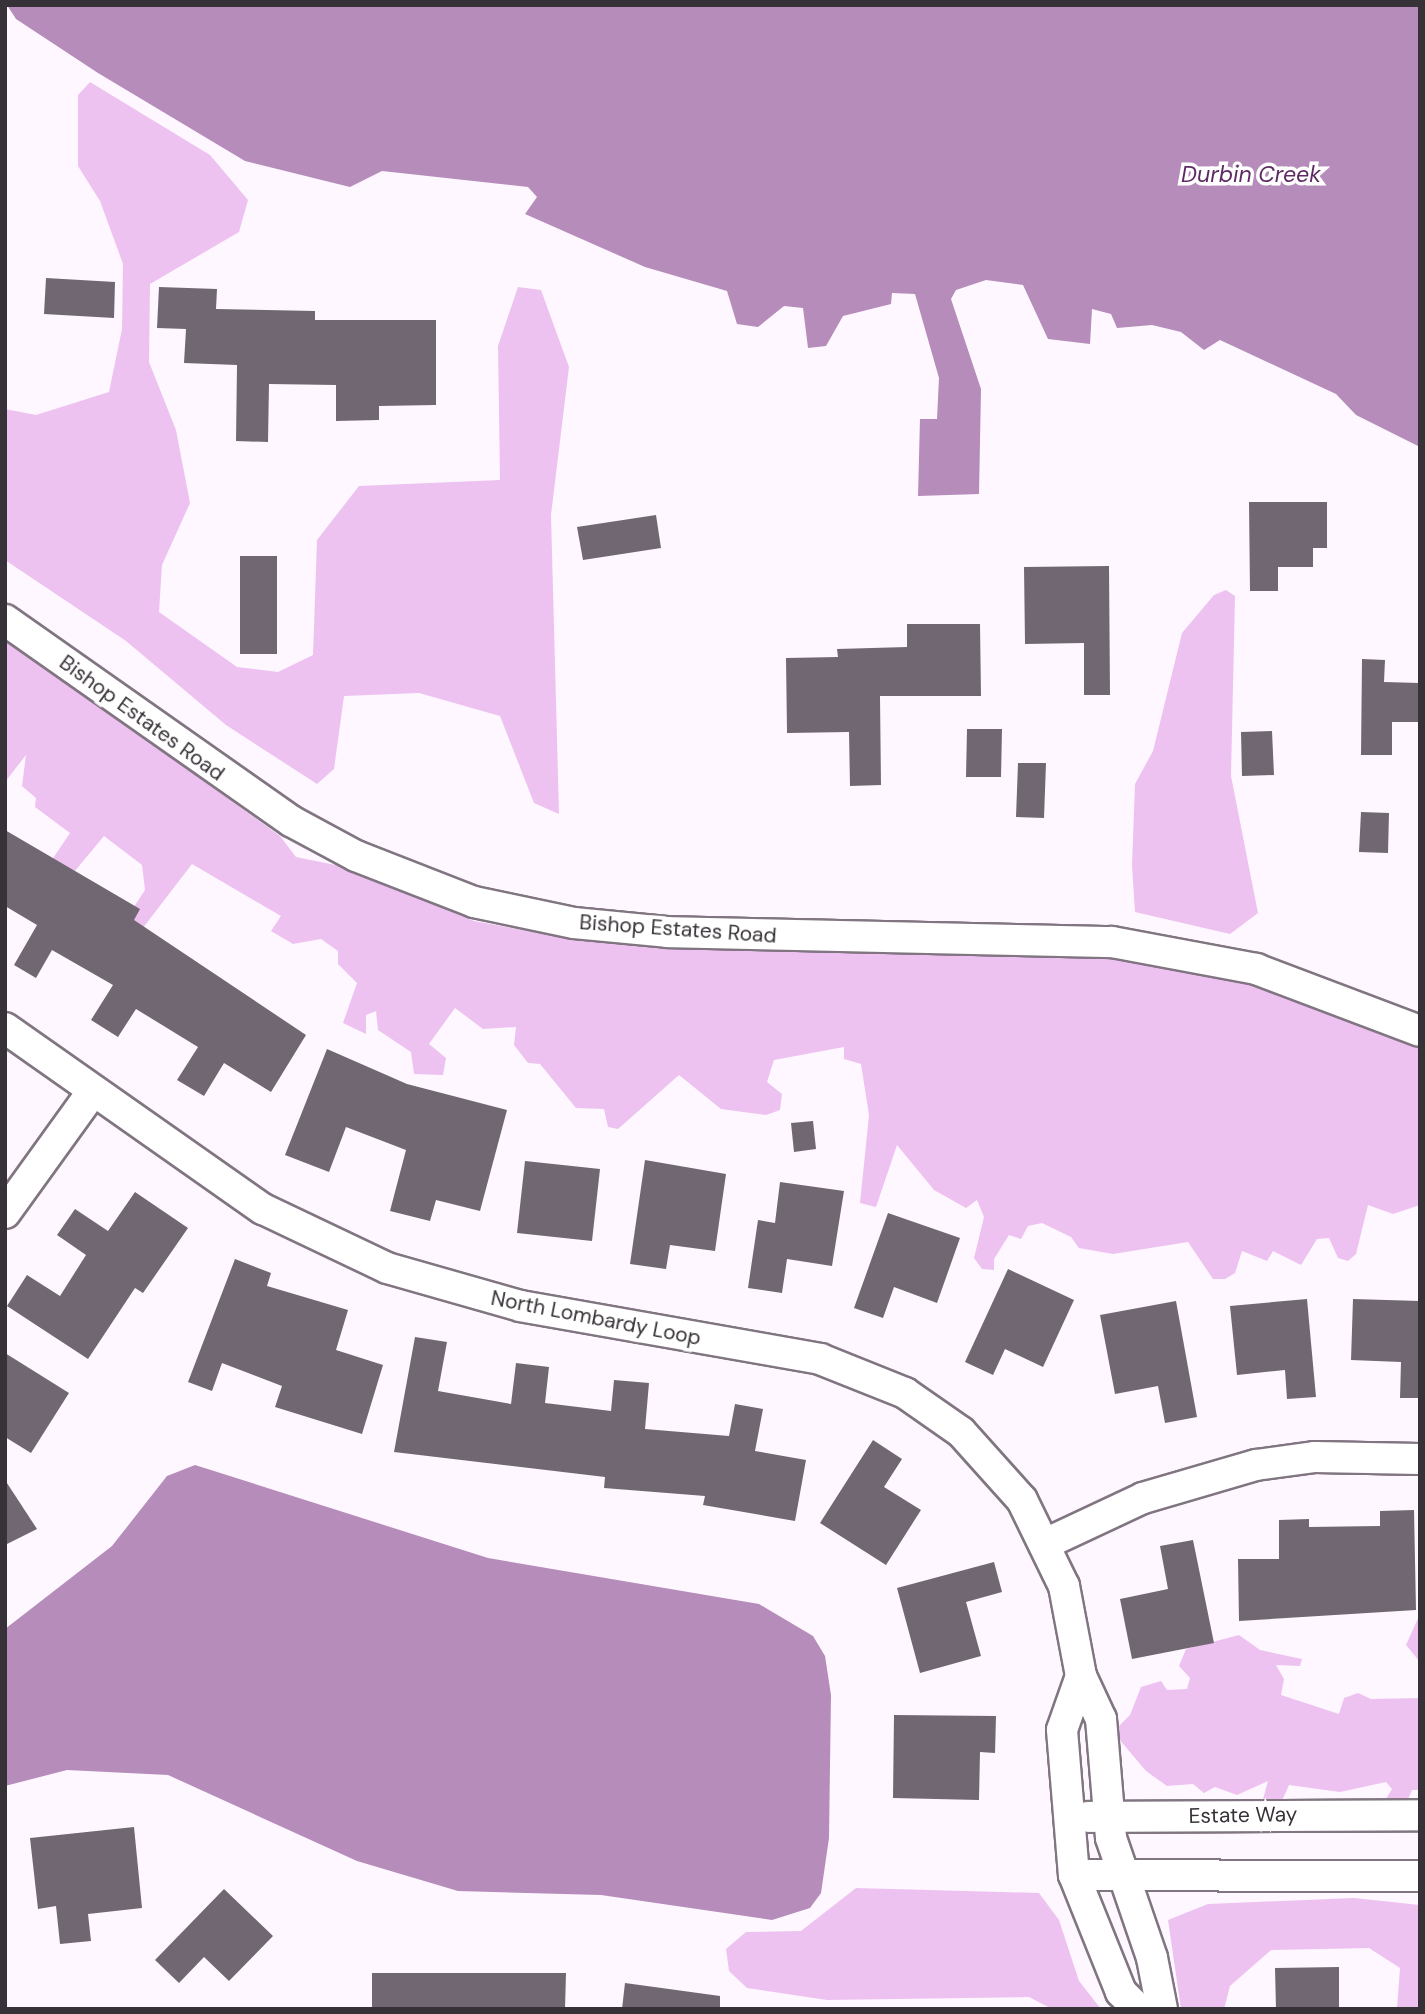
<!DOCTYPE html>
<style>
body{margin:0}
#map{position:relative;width:1425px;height:2014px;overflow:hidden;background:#fef7ff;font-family:"DM Sans",sans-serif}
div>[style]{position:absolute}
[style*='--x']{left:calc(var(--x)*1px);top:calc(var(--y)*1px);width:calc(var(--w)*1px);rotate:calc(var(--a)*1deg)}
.green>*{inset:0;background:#edc2f0}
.water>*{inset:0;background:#b68cba}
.building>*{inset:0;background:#716772}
.roads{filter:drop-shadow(2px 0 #807581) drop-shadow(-2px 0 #807581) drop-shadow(0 2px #807581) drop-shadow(0 -2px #807581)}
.minor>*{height:30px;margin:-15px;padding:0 15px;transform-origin:15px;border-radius:15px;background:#fff}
span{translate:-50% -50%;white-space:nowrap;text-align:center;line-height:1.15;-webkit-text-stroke:7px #fff;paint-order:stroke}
.street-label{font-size:21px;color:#373237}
.water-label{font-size:23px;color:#5f2a64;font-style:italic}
.frame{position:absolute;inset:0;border:7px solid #373237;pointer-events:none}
</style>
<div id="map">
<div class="green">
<i style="clip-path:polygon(90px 82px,210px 155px,248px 200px,239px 232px,150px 284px,149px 362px,176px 430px,190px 503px,162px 565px,159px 612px,237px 667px,278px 672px,313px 655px,317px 540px,359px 486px,500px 480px,498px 346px,518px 287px,541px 290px,569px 367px,551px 515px,559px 814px,534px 803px,500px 716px,419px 693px,344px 696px,334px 769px,317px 784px,226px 725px,126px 641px,5px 560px,5px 409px,36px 415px,109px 392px,122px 329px,123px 264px,100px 201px,78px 166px,78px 95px)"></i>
<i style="clip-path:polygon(1226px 590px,1235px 596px,1231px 776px,1258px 913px,1230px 934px,1135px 912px,1132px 866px,1135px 784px,1153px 751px,1182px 633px,1214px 595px)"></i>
<i style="clip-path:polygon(5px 638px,280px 836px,296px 857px,345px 867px,474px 921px,571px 939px,991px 947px,1137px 958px,1282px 992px,1387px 1030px,1420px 1046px,1420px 1205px,1393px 1214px,1368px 1205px,1356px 1254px,1348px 1261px,1338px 1258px,1329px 1238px,1317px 1239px,1301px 1265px,1273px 1251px,1267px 1261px,1242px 1251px,1235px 1273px,1225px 1279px,1213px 1279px,1188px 1242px,1113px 1254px,1079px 1248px,1071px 1237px,1042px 1223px,1028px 1226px,1021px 1239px,1009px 1235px,994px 1259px,994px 1270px,982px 1269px,974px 1258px,984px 1217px,977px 1200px,966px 1208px,934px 1190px,897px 1145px,876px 1207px,860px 1203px,869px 1115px,861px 1064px,844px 1059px,844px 1047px,774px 1060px,767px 1082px,782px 1094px,780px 1110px,766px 1115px,721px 1109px,679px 1075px,618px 1129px,608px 1127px,604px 1109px,576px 1108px,540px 1064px,528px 1063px,514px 1045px,516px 1027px,483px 1029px,455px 1008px,429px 1044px,446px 1058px,443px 1075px,414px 1074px,411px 1052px,378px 1030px,376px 1011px,366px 1015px,366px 1034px,343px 1023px,357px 983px,338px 964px,338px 951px,321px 939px,293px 944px,271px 931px,281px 916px,192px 864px,139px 933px,130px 913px,145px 890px,142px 865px,104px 836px,44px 908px,37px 882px,70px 833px,35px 807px,36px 798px,22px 786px,26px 755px,5px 782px)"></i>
<i style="clip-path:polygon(1420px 1614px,1420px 1662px,1406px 1645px)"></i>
<i style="clip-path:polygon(1239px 1635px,1260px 1650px,1302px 1659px,1300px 1666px,1276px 1665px,1284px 1679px,1281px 1695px,1339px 1714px,1344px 1698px,1358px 1693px,1371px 1699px,1420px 1698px,1420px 1790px,1412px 1790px,1406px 1804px,1384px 1802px,1392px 1789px,1386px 1782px,1340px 1792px,1289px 1785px,1281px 1803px,1262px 1803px,1268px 1781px,1237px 1795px,1215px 1787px,1204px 1793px,1193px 1784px,1167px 1786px,1146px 1771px,1113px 1732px,1130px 1715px,1141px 1687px,1161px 1681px,1167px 1690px,1187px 1689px,1190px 1678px,1179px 1666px,1186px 1649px)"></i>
<i style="clip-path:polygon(856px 1888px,1039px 1893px,1059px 1920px,1079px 1981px,1101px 2009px,1052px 2009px,1029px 1997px,827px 2000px,747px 1988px,729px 1971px,726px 1949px,746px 1932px,801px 1931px)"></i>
<i style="clip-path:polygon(1354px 1898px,1420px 1905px,1420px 2009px,1397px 2009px,1400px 1968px,1369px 1948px,1271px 1950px,1230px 1986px,1224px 2009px,1181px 2009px,1168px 1920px,1208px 1904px)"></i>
</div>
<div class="water">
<i style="clip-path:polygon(7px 5px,1420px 5px,1420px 447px,1356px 415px,1336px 394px,1220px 340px,1204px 350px,1181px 332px,1152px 325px,1117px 328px,1111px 314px,1092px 309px,1090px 344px,1048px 339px,1023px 285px,986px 280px,956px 290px,951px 299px,981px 389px,979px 494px,918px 496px,920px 419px,937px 419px,939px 378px,915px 294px,892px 293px,891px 304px,843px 316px,826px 346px,808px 348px,803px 308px,784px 306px,758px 327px,737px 324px,727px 291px,645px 267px,525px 214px,537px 197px,528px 187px,382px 171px,350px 187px,245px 161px,98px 73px,16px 19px)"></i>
<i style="clip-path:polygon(195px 1465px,488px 1558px,759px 1604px,813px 1636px,825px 1656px,831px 1695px,829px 1838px,821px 1893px,810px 1908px,772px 1920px,601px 1895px,458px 1891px,357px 1861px,168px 1775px,67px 1770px,5px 1786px,5px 1629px,112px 1546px,167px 1476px)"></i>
</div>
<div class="building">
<i style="clip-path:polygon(46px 278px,115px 282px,114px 318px,44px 314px)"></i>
<i style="clip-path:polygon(159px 287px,217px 289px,216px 309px,315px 311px,315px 320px,436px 320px,436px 405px,379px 406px,379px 420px,336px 421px,336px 385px,269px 384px,268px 442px,236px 441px,237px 365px,184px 363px,186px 329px,157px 328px)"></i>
<i style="clip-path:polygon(1249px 502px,1327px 502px,1327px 548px,1313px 548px,1313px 567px,1278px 567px,1278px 591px,1250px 591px)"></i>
<i style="clip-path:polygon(656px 515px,661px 548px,583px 560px,577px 527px)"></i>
<i style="clip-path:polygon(240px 556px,277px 556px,277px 654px,240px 654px)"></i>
<i style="clip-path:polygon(1109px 566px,1110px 695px,1084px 695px,1084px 643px,1025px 644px,1024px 567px)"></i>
<i style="clip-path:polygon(907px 624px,980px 624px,981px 696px,880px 696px,881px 785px,850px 786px,849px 732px,787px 733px,786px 658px,838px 657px,837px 649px,907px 647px)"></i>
<i style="clip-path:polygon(1362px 659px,1385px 660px,1384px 682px,1420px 683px,1420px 722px,1392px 722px,1392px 755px,1361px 755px)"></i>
<i style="clip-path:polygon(967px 729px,1002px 729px,1001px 777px,966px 777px)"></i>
<i style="clip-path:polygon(1272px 731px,1274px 775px,1242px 776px,1241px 732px)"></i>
<i style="clip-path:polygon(1018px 763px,1046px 763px,1044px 818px,1016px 817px)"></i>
<i style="clip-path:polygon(1361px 812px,1389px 813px,1388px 853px,1359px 852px)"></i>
<i style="clip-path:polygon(5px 830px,140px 909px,134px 920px,306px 1035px,271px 1092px,224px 1063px,204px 1096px,177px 1080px,198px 1047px,136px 1009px,118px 1037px,91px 1020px,113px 985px,52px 950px,36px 978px,14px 965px,37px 925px,5px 906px)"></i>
<i style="clip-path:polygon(327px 1049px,407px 1084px,507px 1110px,480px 1211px,436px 1200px,430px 1221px,390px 1211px,406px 1150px,346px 1127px,329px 1172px,285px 1155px)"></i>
<i style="clip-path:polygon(813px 1121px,816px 1149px,794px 1152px,791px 1123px)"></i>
<i style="clip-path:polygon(645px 1160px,726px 1174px,715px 1251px,670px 1245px,666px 1269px,630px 1264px)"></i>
<i style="clip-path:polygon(525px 1161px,600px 1169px,592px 1241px,517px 1233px)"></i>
<i style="clip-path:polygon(780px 1182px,844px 1191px,832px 1266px,787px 1259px,782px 1293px,748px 1288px,758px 1220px,775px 1223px)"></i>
<i style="clip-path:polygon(135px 1192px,188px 1228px,143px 1293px,135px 1288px,88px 1359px,7px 1306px,27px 1275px,60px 1296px,86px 1255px,57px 1235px,75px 1209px,108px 1231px)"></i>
<i style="clip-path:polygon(888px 1213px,960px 1238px,937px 1303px,894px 1287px,883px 1318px,854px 1308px)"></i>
<i style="clip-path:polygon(235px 1259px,271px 1273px,267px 1286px,348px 1310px,336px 1350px,383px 1365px,362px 1434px,275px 1407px,282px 1386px,222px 1363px,212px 1391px,188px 1382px)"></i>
<i style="clip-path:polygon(1008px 1269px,1074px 1300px,1043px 1367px,1005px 1349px,993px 1375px,965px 1362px)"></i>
<i style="clip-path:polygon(1307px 1299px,1316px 1397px,1287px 1399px,1285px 1370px,1237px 1375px,1230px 1306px)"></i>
<i style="clip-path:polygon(1353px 1299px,1420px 1301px,1420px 1398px,1400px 1398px,1401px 1362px,1351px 1360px)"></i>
<i style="clip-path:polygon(1176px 1301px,1197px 1417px,1165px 1423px,1158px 1386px,1115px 1394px,1100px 1315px)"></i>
<i style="clip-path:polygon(415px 1337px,447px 1342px,438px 1391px,511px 1404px,516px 1363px,549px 1367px,545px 1403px,611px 1411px,614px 1380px,649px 1383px,645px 1429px,729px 1436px,735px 1404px,763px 1409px,755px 1451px,806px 1460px,795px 1521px,703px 1505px,705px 1496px,604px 1488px,605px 1477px,394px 1452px)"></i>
<i style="clip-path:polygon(5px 1353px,69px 1393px,31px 1453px,5px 1437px)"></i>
<i style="clip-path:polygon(873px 1440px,902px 1459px,884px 1487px,921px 1510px,886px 1565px,820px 1523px)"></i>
<i style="clip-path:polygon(5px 1480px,37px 1529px,5px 1545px)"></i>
<i style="clip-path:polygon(1414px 1510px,1416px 1610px,1239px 1621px,1238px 1559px,1279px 1559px,1279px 1520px,1309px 1519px,1309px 1527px,1380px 1526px,1380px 1511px)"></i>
<i style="clip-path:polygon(1193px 1540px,1214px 1643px,1132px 1659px,1120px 1599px,1168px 1589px,1160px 1546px)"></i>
<i style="clip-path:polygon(994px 1562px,1002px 1592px,966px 1602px,981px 1656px,920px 1673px,897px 1588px)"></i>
<i style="clip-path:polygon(894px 1715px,996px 1716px,995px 1753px,980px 1752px,979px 1800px,893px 1798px)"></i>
<i style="clip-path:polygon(134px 1827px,142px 1908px,88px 1914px,91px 1941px,60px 1944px,56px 1906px,38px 1909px,30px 1838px)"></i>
<i style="clip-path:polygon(224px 1889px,273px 1936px,229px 1981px,204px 1957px,179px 1983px,155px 1960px)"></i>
<i style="clip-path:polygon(1339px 1967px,1339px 2009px,1276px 2009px,1275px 1968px)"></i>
<i style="clip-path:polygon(372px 1973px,566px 1973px,565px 2009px,372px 2009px)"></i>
<i style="clip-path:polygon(625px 1983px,720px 1996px,720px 2009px,622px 2009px)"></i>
</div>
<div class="roads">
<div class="minor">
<i style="--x:5;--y:620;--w:350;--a:35.1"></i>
<i style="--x:291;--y:821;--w:74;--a:28.3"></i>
<i style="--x:356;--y:856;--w:127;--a:21.3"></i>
<i style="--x:474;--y:902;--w:102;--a:11.9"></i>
<i style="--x:574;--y:923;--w:93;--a:5.5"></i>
<i style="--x:667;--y:932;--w:445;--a:1.3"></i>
<i style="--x:1112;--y:942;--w:147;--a:10.6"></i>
<i style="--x:1256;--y:969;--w:175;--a:20.7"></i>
<i style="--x:5;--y:1028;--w:315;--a:35.1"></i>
<i style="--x:263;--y:1209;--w:137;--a:25.4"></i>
<i style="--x:387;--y:1268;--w:138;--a:15.9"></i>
<i style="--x:520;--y:1306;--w:305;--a:10"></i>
<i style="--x:820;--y:1359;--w:92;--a:21.8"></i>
<i style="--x:905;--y:1393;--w:68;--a:34.9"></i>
<i style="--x:961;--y:1432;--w:91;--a:48.1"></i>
<i style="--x:1022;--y:1500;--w:96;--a:64"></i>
<i style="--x:1064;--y:1586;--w:92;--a:79.3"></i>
<i style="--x:1081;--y:1676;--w:47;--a:65.1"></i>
<i style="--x:1101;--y:1719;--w:119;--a:85.2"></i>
<i style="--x:1111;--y:1838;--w:127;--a:71.1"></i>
<i style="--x:1152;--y:1958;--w:52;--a:78.9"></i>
<i style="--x:5;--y:1213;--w:150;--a:-54.2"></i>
<i style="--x:1047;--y:1543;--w:106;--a:-25.1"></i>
<i style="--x:1143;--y:1498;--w:118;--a:-16.3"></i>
<i style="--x:1256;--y:1465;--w:60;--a:-7.7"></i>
<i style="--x:1315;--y:1457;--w:105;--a:1.1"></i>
<i style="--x:1081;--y:1676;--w:57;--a:109.4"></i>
<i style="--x:1062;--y:1730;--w:145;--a:85.3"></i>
<i style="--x:1074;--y:1875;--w:126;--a:68.1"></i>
<i style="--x:1121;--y:1992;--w:24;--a:45"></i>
<i style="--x:1088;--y:1817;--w:332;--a:-0.3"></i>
<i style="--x:1074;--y:1875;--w:346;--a:0.2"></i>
</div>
</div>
<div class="street-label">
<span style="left:142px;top:718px;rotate:36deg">Bishop Estates Road</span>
<span style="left:678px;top:929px;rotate:4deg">Bishop Estates Road</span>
<span style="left:596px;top:1318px;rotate:11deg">North Lombardy Loop</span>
<span style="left:1243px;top:1815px;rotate:-1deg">Estate Way</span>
</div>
<div class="water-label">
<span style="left:1251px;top:174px">Durbin Creek</span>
</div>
<div class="frame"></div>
</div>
